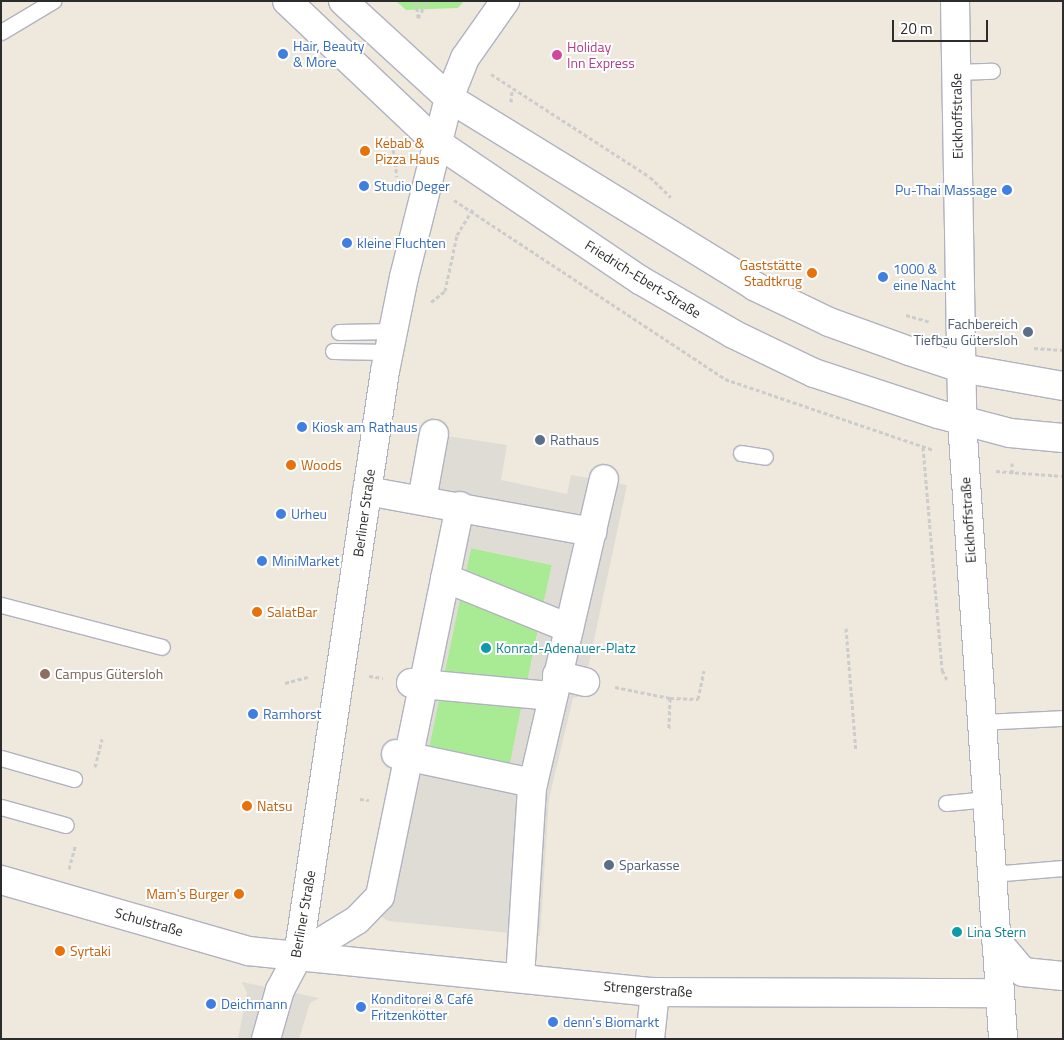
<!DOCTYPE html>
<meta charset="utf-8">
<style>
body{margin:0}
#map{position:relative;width:1064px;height:1040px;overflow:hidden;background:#efe9dd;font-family:"Titillium Web",sans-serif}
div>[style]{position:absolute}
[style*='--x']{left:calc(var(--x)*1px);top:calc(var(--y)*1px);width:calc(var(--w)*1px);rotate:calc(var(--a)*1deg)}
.green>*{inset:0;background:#a9eb95}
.plaza>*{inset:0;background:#dfdcd5}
.path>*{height:3px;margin-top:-1.5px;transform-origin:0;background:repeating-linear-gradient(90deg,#ccc 0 4px,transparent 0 6.5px)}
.roads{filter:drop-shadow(1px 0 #b1b2c1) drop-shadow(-1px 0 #b1b2c1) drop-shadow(0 1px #b1b2c1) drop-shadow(0 -1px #b1b2c1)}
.lane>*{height:15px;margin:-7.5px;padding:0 7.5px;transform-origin:7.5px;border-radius:7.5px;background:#fff}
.street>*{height:28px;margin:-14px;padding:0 14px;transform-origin:14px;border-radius:14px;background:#fff}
.secondary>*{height:28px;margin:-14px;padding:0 14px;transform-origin:14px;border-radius:14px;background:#fff}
.dots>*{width:14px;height:14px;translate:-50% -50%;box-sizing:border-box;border:2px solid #fff;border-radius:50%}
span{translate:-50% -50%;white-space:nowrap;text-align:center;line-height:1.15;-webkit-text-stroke:4px #fff;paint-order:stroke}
.shop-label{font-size:14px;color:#366cbe}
.left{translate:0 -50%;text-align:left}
.right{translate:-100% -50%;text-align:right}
.hotel-label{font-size:14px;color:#b23c85}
.street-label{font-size:14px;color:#2c2c2c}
.food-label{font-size:14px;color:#c56008}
.service-label{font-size:14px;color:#4e5e75}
.culture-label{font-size:14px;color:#0d838f}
.education-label{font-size:14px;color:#785e54}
.frame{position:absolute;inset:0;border:2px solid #2c2c2c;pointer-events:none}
.scale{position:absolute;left:892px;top:20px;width:96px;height:22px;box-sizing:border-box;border:2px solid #2c2c2c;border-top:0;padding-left:6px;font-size:15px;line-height:18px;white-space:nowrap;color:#2c2c2c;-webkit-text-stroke:4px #fff;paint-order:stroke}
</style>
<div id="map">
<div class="green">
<i style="clip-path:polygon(396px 1px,464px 1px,458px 8px,406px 10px)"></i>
<i style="clip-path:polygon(471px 548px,552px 565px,542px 611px,464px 579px)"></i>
<i style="clip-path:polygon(462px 589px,540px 620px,526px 688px,442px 684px)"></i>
<i style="clip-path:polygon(440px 695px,524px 695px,510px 764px,429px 747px)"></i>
</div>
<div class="plaza">
<i style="clip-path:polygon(evenodd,434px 434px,507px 445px,501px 480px,567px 494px,571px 475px,627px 485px,582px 696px,573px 698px,549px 799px,540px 936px,388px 921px,369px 908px,445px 518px,413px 511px,434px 434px,471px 548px,552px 565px,542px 611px,464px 579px,471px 548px,434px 434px,462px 590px,540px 621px,526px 688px,442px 684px,462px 590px,434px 434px,440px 695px,524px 695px,510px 764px,429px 747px,440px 695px)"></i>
<i style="clip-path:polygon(242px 982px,319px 998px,310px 1003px,299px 1039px,238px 1039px,247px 993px)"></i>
</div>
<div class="path">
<i style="--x:416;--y:1;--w:17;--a:83"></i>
<i style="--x:418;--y:18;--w:19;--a:-62"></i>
<i style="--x:491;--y:74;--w:189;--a:32.9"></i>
<i style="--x:650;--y:177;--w:29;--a:44"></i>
<i style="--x:511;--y:102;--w:12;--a:-85"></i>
<i style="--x:392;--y:143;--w:12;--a:81"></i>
<i style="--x:394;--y:155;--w:11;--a:45"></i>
<i style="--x:394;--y:156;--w:21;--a:82"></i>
<i style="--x:454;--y:200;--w:325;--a:33.4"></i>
<i style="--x:725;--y:379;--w:220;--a:18.8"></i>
<i style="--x:431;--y:302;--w:18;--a:-38"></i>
<i style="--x:445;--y:291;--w:57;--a:-77.9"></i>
<i style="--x:457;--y:235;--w:31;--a:-59"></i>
<i style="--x:906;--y:315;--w:26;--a:16"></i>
<i style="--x:1034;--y:348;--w:29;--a:4"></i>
<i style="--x:923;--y:447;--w:224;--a:85.1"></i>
<i style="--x:942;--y:670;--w:11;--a:63"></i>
<i style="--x:1012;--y:463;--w:12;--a:90"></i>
<i style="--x:996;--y:471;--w:67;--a:4.3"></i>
<i style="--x:846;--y:628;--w:123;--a:85.4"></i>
<i style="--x:369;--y:676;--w:14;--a:8"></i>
<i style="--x:285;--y:683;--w:24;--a:-15"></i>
<i style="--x:615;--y:687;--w:56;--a:11.3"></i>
<i style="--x:670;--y:698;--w:31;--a:92"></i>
<i style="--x:670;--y:698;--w:28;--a:2"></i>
<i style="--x:698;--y:699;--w:29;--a:-78"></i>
<i style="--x:95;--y:767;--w:29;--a:-76"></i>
<i style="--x:360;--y:799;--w:9;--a:6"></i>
<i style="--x:69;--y:869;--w:24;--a:-75"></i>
</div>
<div class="roads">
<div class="lane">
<i style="--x:1;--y:32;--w:61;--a:-30.8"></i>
<i style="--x:956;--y:72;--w:36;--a:-2"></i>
<i style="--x:339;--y:332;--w:53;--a:-1.1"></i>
<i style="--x:333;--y:351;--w:55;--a:1"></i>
<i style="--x:741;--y:453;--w:24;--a:9"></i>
<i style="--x:1;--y:605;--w:166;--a:14.6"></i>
<i style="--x:981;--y:722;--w:82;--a:-2.8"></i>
<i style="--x:1;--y:758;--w:76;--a:16"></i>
<i style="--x:946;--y:803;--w:42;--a:-5.4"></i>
<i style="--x:1;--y:807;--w:67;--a:15.5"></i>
<i style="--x:992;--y:874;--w:71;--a:-4.8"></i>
</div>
<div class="street">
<i style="--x:955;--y:1;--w:420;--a:89"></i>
<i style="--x:962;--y:421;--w:619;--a:86.2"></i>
<i style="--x:367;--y:491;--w:229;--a:10.3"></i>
<i style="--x:422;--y:500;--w:67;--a:-79.7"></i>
<i style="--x:445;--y:578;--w:134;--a:22"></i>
<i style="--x:557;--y:675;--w:29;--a:14"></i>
<i style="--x:411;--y:683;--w:142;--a:5.3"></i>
<i style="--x:396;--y:754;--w:140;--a:12"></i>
<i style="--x:1;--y:880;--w:257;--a:16"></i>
<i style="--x:248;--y:951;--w:409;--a:5.8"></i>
<i style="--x:655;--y:992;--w:345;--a:0.2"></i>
<i style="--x:996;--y:940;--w:42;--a:49.8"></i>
<i style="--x:1023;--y:972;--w:40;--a:5.7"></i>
<i style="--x:298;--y:956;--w:69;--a:-31.4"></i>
<i style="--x:357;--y:920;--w:33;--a:-46"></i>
<i style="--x:380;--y:896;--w:398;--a:-78.4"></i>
<i style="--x:520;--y:978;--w:190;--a:-86.4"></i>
<i style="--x:532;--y:788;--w:317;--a:-76.9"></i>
<i style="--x:266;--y:1039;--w:51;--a:-74.1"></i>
<i style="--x:280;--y:990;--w:38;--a:-62"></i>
<i style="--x:298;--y:956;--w:591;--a:-81.54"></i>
<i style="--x:385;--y:371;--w:96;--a:-78.6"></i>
<i style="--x:404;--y:277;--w:185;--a:-75.9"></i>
<i style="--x:449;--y:98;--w:43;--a:-68.2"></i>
<i style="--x:465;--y:58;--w:70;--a:-54.9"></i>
<i style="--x:650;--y:1039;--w:47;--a:-83.9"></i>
</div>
<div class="secondary">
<i style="--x:287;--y:1;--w:205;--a:43.4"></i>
<i style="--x:436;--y:142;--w:246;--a:34.1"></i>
<i style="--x:640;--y:280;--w:108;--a:30.1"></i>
<i style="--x:733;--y:334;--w:90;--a:25.7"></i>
<i style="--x:814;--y:373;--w:131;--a:18.3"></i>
<i style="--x:938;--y:414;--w:74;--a:14.8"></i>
<i style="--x:1010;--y:433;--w:53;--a:5.4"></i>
<i style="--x:343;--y:1;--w:144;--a:42.5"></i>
<i style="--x:449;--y:98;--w:358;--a:31.6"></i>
<i style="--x:754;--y:286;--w:83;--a:25.6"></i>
<i style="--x:829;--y:322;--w:85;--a:19.9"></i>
<i style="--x:909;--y:351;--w:55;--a:18.1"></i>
<i style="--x:961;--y:368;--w:104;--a:10"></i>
</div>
</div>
<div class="dots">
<i style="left:283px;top:54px;background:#3f7fe0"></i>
<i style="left:557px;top:55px;background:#d1479c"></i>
<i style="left:365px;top:151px;background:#e8710a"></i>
<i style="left:364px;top:186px;background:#3f7fe0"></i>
<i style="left:1007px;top:190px;background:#3f7fe0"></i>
<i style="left:347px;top:243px;background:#3f7fe0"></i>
<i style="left:812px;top:273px;background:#e8710a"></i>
<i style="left:883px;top:277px;background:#3f7fe0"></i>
<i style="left:1028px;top:332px;background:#5c6f8a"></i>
<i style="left:302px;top:427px;background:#3f7fe0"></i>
<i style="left:540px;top:440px;background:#5c6f8a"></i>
<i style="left:291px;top:465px;background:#e8710a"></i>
<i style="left:281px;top:514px;background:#3f7fe0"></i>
<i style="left:262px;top:561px;background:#3f7fe0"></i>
<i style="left:257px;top:612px;background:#e8710a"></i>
<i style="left:486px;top:648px;background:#0f9aa8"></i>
<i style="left:45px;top:674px;background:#8d6e63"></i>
<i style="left:253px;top:714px;background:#3f7fe0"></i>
<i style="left:247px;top:806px;background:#e8710a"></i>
<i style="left:609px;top:865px;background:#5c6f8a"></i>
<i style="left:239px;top:894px;background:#e8710a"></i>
<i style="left:957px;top:932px;background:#0f9aa8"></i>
<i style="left:60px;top:951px;background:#e8710a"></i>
<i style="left:211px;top:1004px;background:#3f7fe0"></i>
<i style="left:361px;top:1007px;background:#3f7fe0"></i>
<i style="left:553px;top:1022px;background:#3f7fe0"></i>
</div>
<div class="shop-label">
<span class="left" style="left:293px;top:54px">Hair, Beauty<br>&amp; More</span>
<span class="left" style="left:374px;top:186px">Studio Deger</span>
<span class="right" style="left:997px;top:190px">Pu-Thai Massage</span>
<span class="left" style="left:357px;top:243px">kleine Fluchten</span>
<span class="left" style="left:893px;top:277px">1000 &amp;<br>eine Nacht</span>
<span class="left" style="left:312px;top:427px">Kiosk am Rathaus</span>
<span class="left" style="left:291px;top:514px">Urheu</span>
<span class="left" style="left:272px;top:561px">MiniMarket</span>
<span class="left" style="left:263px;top:714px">Ramhorst</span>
<span class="left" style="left:371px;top:1007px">Konditorei &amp; Café<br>Fritzenkötter</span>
<span class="left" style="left:221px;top:1004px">Deichmann</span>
<span class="left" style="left:563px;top:1022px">denn's Biomarkt</span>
</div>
<div class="hotel-label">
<span class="left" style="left:567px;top:55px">Holiday<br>Inn Express</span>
</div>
<div class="street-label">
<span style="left:957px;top:116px;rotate:-91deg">Eickhoffstraße</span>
<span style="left:643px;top:279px;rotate:32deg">Friedrich-Ebert-Straße</span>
<span style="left:364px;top:513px;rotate:-82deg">Berliner Straße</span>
<span style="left:968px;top:520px;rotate:-94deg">Eickhoffstraße</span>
<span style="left:303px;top:914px;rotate:-80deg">Berliner Straße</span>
<span style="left:149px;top:922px;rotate:16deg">Schulstraße</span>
<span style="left:648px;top:989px;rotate:4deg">Strengerstraße</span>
</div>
<div class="food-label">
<span class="left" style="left:375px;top:151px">Kebab &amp;<br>Pizza Haus</span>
<span class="right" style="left:802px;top:273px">Gaststätte<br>Stadtkrug</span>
<span class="left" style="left:301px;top:465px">Woods</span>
<span class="left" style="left:267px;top:612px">SalatBar</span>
<span class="left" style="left:257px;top:806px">Natsu</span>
<span class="right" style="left:229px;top:894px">Mam's Burger</span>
<span class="left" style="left:70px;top:951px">Syrtaki</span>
</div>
<div class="service-label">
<span class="right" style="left:1018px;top:332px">Fachbereich<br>Tiefbau Gütersloh</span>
<span class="left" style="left:550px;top:440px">Rathaus</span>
<span class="left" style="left:619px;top:865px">Sparkasse</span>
</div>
<div class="culture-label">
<span class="left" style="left:496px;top:648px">Konrad-Adenauer-Platz</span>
<span class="left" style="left:967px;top:932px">Lina Stern</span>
</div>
<div class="education-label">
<span class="left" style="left:55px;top:674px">Campus Gütersloh</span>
</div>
<div class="frame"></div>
<div class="scale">20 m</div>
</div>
